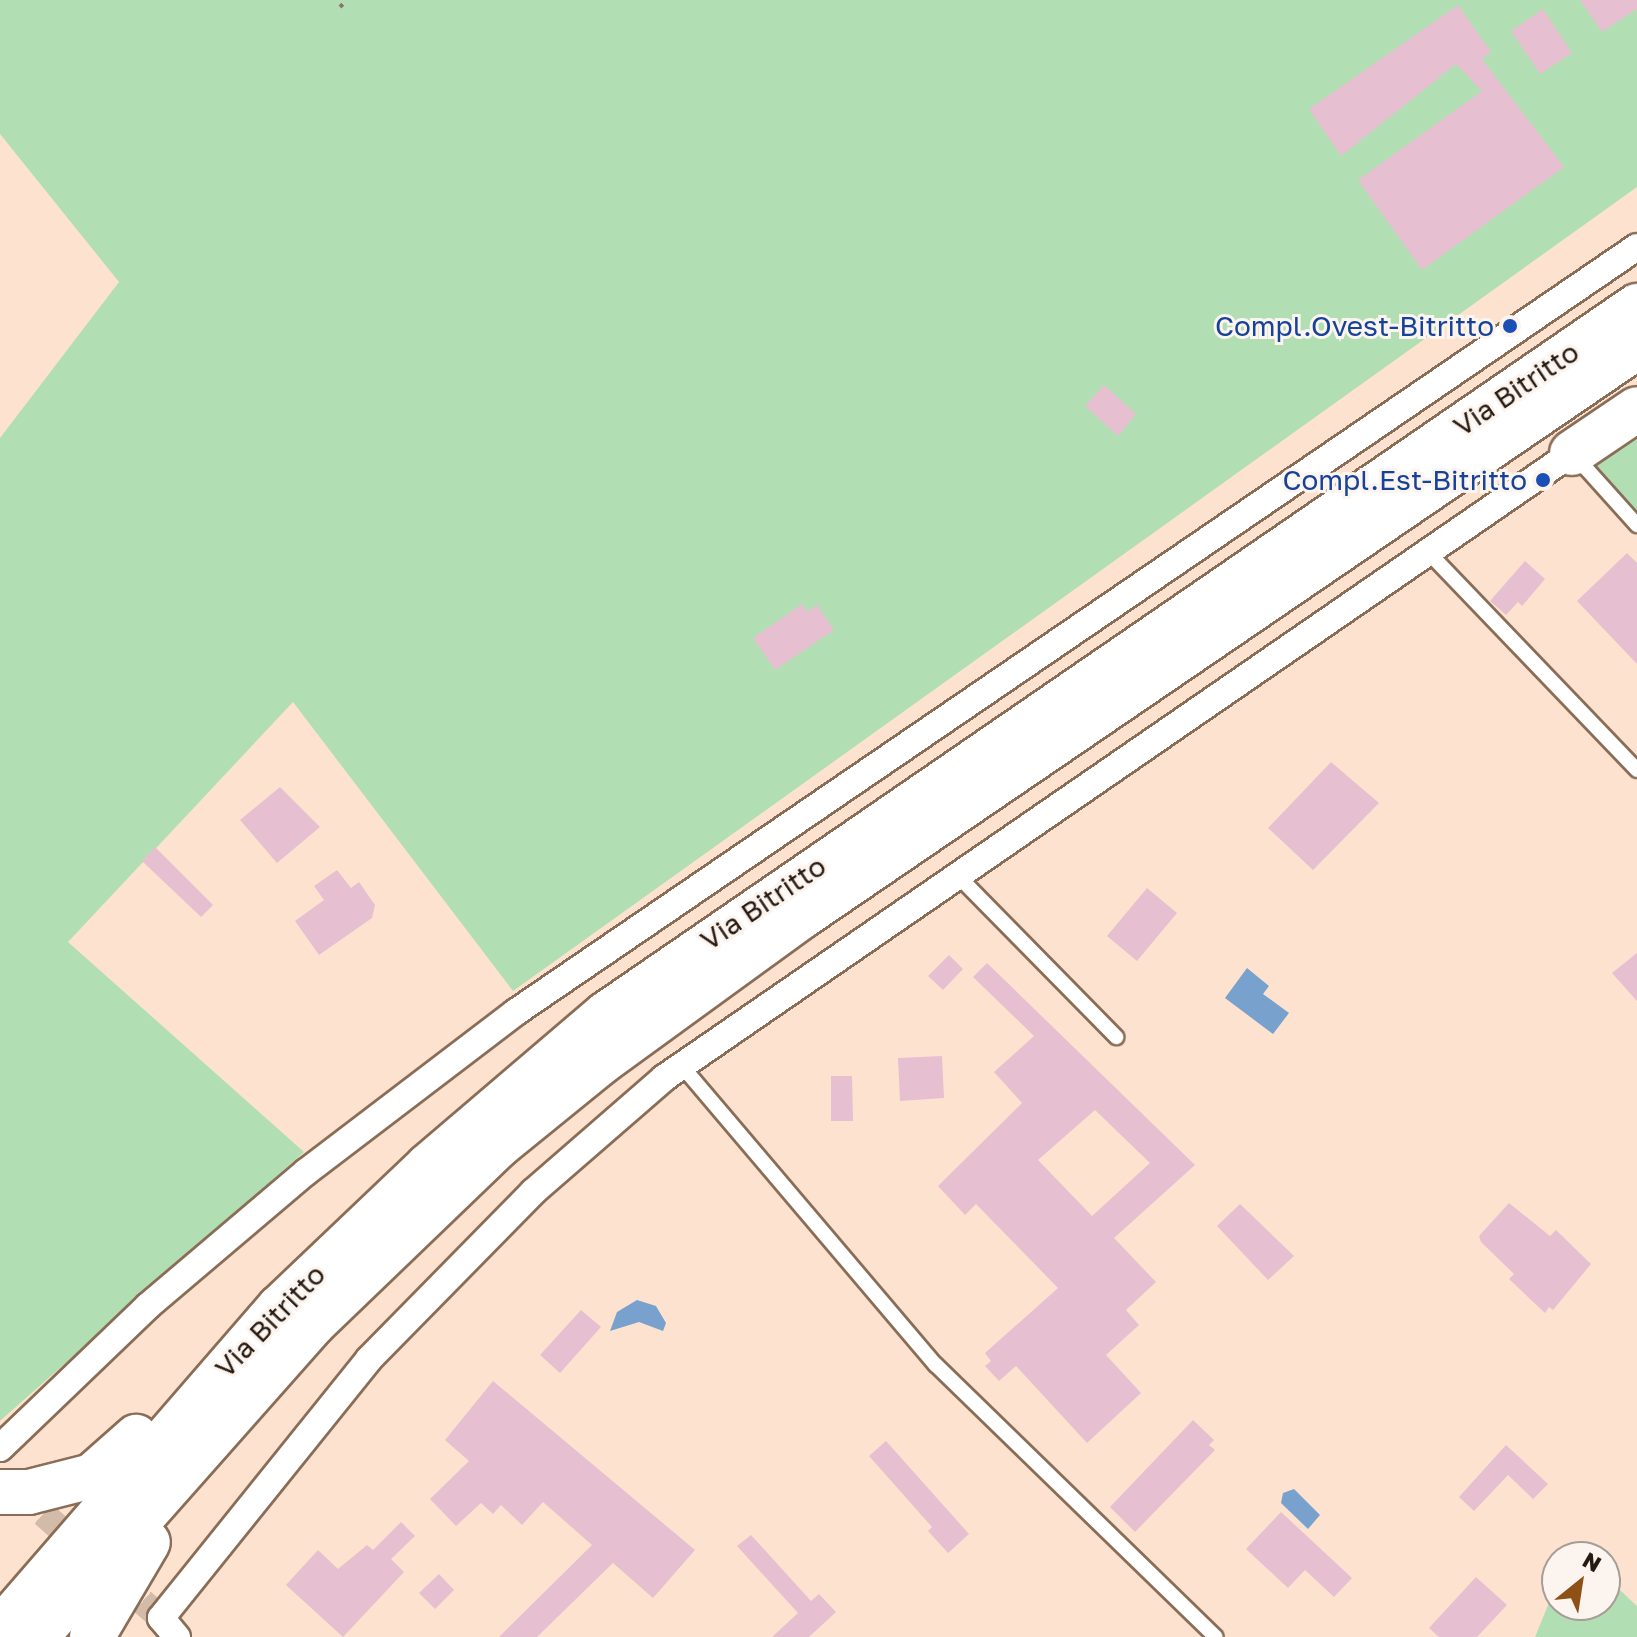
<!DOCTYPE html>
<style>
body{margin:0}
#map{position:relative;width:1637px;height:1637px;overflow:hidden;background:#fde3cf;font-family:"Golos Text",sans-serif}
div>[style]{position:absolute}
[style*='--x']{left:calc(var(--x)*1px);top:calc(var(--y)*1px);width:calc(var(--w)*1px);rotate:calc(var(--a)*1deg)}
.green>*{inset:0;background:#b2deb3}
.water>*{inset:0;background:#78a1ce}
.building>*{inset:0;background:#e6bfd0}
.minor-tunnel>*{height:26px;margin-top:-13px;transform-origin:0;background:repeating-linear-gradient(90deg,#d2bba9 0 26px,transparent 0 39px)}
.path>*{height:4px;margin-top:-2px;transform-origin:0;background:repeating-linear-gradient(90deg,#8b786a 0 4px,transparent 0 10px)}
.roads{filter:drop-shadow(2px 0 #8a6d57) drop-shadow(-2px 0 #8a6d57) drop-shadow(0 2px #8a6d57) drop-shadow(0 -2px #8a6d57)}
.service>*{height:14px;margin:-7px;padding:0 7px;transform-origin:7px;border-radius:7px;background:#fff}
.minor>*{height:26px;margin:-13px;padding:0 13px;transform-origin:13px;border-radius:13px;background:#fff}
.trunk>*{height:44px;margin:-22px;padding:0 22px;transform-origin:22px;border-radius:22px;background:#fff}
.dots>*{width:22px;height:22px;translate:-50% -50%;box-sizing:border-box;border:4px solid #fbf4ef;border-radius:50%}
span{translate:-50% -50%;white-space:nowrap;text-align:center;line-height:1.15;-webkit-text-stroke:6px #fbf4ef;paint-order:stroke}
.transit-label{font-size:28px;color:#164399}
.right{translate:-100% -50%;text-align:right}
.street-label{font-size:28px;color:#261a11}
.north{position:absolute;left:1541px;top:1541px;width:80px;height:80px;box-sizing:border-box;background:#fbf4ef;border:2px solid #a69d96;border-radius:50%;rotate:30deg;font-size:22px;font-weight:700;line-height:32px;text-align:center;color:#261a11}
.north::after{content:'';display:block;margin:auto;width:28px;height:36px;background:#8e5015;clip-path:polygon(50% 0,100% 100%,50% 72%,0 100%)}
</style>
<div id="map">
<div class="green">
<i style="clip-path:polygon(0 0,1637px 0,1637px 187px,513px 991px,293px 702px,68px 942px,304px 1152px,0 1421px,0 438px,119px 282px,0 134px)"></i>
<i style="clip-path:polygon(1637px 439px,1637px 525px,1588px 471px)"></i>
<i style="clip-path:polygon(1605px 1576px,1637px 1606px,1637px 1637px,1535px 1637px,1557px 1583px,1557px 1605px,1605px 1605px)"></i>
</div>
<div class="water">
<i style="clip-path:polygon(1247px 968px,1269px 986px,1263px 994px,1289px 1013px,1273px 1034px,1225px 998px)"></i>
<i style="clip-path:polygon(637px 1300px,656px 1306px,666px 1323px,663px 1331px,639px 1322px,610px 1331px,617px 1312px)"></i>
<i style="clip-path:polygon(1294px 1489px,1320px 1515px,1308px 1529px,1281px 1503px,1283px 1493px)"></i>
</div>
<div class="building">
<i style="clip-path:polygon(1580px 0,1637px 0,1637px 9px,1602px 32px)"></i>
<i style="clip-path:polygon(1458px 5px,1491px 52px,1482px 59px,1564px 167px,1422px 270px,1358px 180px,1482px 91px,1456px 64px,1341px 156px,1309px 109px)"></i>
<i style="clip-path:polygon(1543px 9px,1572px 53px,1540px 74px,1511px 31px)"></i>
<i style="clip-path:polygon(1104px 385px,1136px 414px,1118px 436px,1085px 406px)"></i>
<i style="clip-path:polygon(1627px 553px,1637px 563px,1637px 664px,1577px 601px)"></i>
<i style="clip-path:polygon(1525px 561px,1545px 579px,1522px 606px,1518px 602px,1506px 615px,1490px 601px)"></i>
<i style="clip-path:polygon(802px 604px,807px 612px,817px 605px,834px 630px,775px 670px,753px 638px)"></i>
<i style="clip-path:polygon(1331px 762px,1379px 803px,1313px 870px,1268px 828px)"></i>
<i style="clip-path:polygon(280px 787px,320px 827px,277px 863px,240px 820px)"></i>
<i style="clip-path:polygon(155px 847px,213px 905px,201px 917px,142px 861px)"></i>
<i style="clip-path:polygon(337px 870px,351px 888px,359px 882px,375px 905px,372px 918px,319px 955px,295px 921px,324px 900px,314px 886px)"></i>
<i style="clip-path:polygon(1147px 888px,1177px 913px,1137px 961px,1107px 936px)"></i>
<i style="clip-path:polygon(1637px 953px,1637px 1001px,1612px 973px)"></i>
<i style="clip-path:polygon(949px 955px,963px 969px,943px 990px,928px 976px)"></i>
<i style="clip-path:polygon(evenodd,987px 963px,1195px 1165px,1114px 1238px,1156px 1282px,1126px 1310px,1139px 1325px,1106px 1355px,1141px 1393px,1087px 1443px,1016px 1366px,999px 1381px,985px 1366px,991px 1361px,985px 1353px,1058px 1288px,976px 1204px,965px 1215px,938px 1186px,1022px 1103px,994px 1072px,1034px 1036px,973px 977px,987px 963px,1095px 1110px,1150px 1163px,1092px 1216px,1038px 1160px,1095px 1110px)"></i>
<i style="clip-path:polygon(942px 1056px,944px 1098px,900px 1101px,898px 1058px)"></i>
<i style="clip-path:polygon(831px 1076px,852px 1076px,853px 1121px,831px 1121px)"></i>
<i style="clip-path:polygon(1509px 1203px,1550px 1236px,1556px 1230px,1591px 1264px,1553px 1310px,1549px 1307px,1545px 1313px,1509px 1279px,1514px 1274px,1481px 1242px,1479px 1236px)"></i>
<i style="clip-path:polygon(1240px 1204px,1294px 1256px,1268px 1280px,1217px 1226px)"></i>
<i style="clip-path:polygon(581px 1310px,601px 1327px,560px 1373px,540px 1355px)"></i>
<i style="clip-path:polygon(493px 1381px,695px 1550px,653px 1598px,613px 1563px,537px 1637px,499px 1637px,592px 1545px,543px 1502px,522px 1525px,501px 1505px,493px 1514px,481px 1503px,456px 1526px,430px 1499px,469px 1461px,445px 1440px)"></i>
<i style="clip-path:polygon(1193px 1420px,1214px 1440px,1209px 1445px,1215px 1450px,1135px 1532px,1110px 1507px)"></i>
<i style="clip-path:polygon(886px 1441px,969px 1534px,948px 1553px,928px 1531px,932px 1527px,869px 1456px)"></i>
<i style="clip-path:polygon(1506px 1445px,1548px 1484px,1533px 1499px,1508px 1475px,1474px 1511px,1459px 1497px)"></i>
<i style="clip-path:polygon(1281px 1512px,1352px 1578px,1334px 1597px,1305px 1570px,1288px 1588px,1246px 1549px)"></i>
<i style="clip-path:polygon(401px 1522px,415px 1536px,391px 1559px,404px 1572px,343px 1637px,286px 1585px,318px 1550px,338px 1569px,367px 1545px,373px 1550px)"></i>
<i style="clip-path:polygon(751px 1535px,811px 1601px,819px 1594px,836px 1612px,809px 1637px,772px 1637px,798px 1613px,737px 1546px)"></i>
<i style="clip-path:polygon(439px 1574px,454px 1590px,435px 1609px,419px 1593px)"></i>
<i style="clip-path:polygon(1476px 1577px,1507px 1605px,1477px 1637px,1439px 1637px,1429px 1628px)"></i>
</div>
<div class="minor-tunnel">
<i style="--x:14;--y:1488;--w:94;--a:41.5"></i>
<i style="--x:113;--y:1576;--w:64;--a:41.2"></i>
</div>
<div class="path">
<i style="--x:340;--y:7;--w:10;--a:-45"></i>
</div>
<div class="roads">
<div class="service">
<i style="--x:1575;--y:456;--w:93;--a:48.1"></i>
<i style="--x:1428;--y:552;--w:302;--a:46.2"></i>
<i style="--x:958;--y:876;--w:226;--a:45.5"></i>
<i style="--x:682;--y:1066;--w:392;--a:49.7"></i>
<i style="--x:936;--y:1365;--w:390;--a:44.2"></i>
</div>
<div class="minor">
<i style="--x:0;--y:1448;--w:205;--a:-43.8"></i>
<i style="--x:148;--y:1306;--w:207;--a:-40.3"></i>
<i style="--x:306;--y:1172;--w:264;--a:-37.3"></i>
<i style="--x:516;--y:1012;--w:1357;--a:-34.31"></i>
<i style="--x:177;--y:1637;--w:25;--a:-130"></i>
<i style="--x:161;--y:1618;--w:332;--a:-51.2"></i>
<i style="--x:369;--y:1359;--w:234;--a:-45.5"></i>
<i style="--x:533;--y:1192;--w:174;--a:-41"></i>
<i style="--x:664;--y:1078;--w:1102;--a:-34.54"></i>
</div>
<div class="trunk">
<i style="--x:1572;--y:453;--w:78;--a:-34.1"></i>
<i style="--x:0;--y:1492;--w:29;--a:0"></i>
<i style="--x:29;--y:1492;--w:65;--a:-14.3"></i>
<i style="--x:92;--y:1476;--w:59;--a:-41.6"></i>
<i style="--x:0;--y:1630;--w:427;--a:-49.1"></i>
<i style="--x:280;--y:1307;--w:204;--a:-43.6"></i>
<i style="--x:428;--y:1166;--w:234;--a:-40.5"></i>
<i style="--x:606;--y:1014;--w:1251;--a:-34.48"></i>
<i style="--x:36;--y:1637;--w:418;--a:-48.5"></i>
<i style="--x:313;--y:1324;--w:257;--a:-43.9"></i>
<i style="--x:498;--y:1146;--w:132;--a:-39.1"></i>
<i style="--x:600;--y:1063;--w:248;--a:-36"></i>
<i style="--x:801;--y:917;--w:1012;--a:-34.29"></i>
<i style="--x:92;--y:1637;--w:110;--a:-59.5"></i>
</div>
</div>
<div class="dots">
<i style="left:1510px;top:326px;background:#1a4fb4"></i>
<i style="left:1543px;top:480px;background:#1a4fb4"></i>
</div>
<div class="transit-label">
<span class="right" style="left:1494px;top:326px">Compl.Ovest-Bitritto</span>
<span class="right" style="left:1527px;top:480px">Compl.Est-Bitritto</span>
</div>
<div class="street-label">
<span style="left:1516px;top:389px;rotate:-34deg">Via Bitritto</span>
<span style="left:763px;top:903px;rotate:-34deg">Via Bitritto</span>
<span style="left:270px;top:1321px;rotate:-46deg">Via Bitritto</span>
</div>
<div class="north">N</div>
</div>
